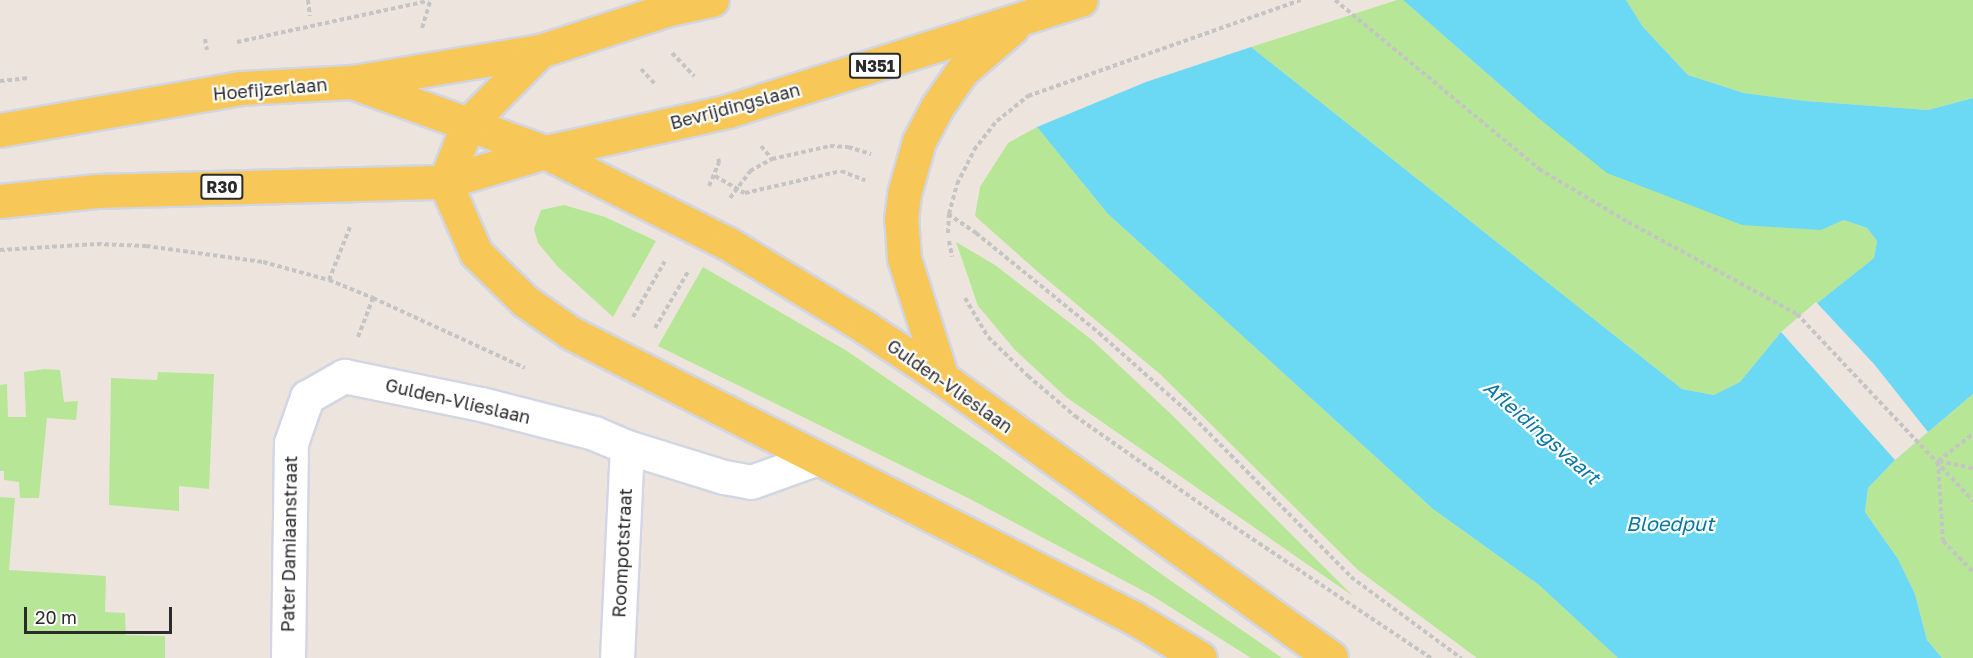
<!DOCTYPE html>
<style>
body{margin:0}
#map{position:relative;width:1973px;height:658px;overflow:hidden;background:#ede5dd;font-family:"Golos Text",sans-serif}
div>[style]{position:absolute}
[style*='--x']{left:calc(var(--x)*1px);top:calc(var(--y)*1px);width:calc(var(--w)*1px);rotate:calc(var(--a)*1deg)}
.green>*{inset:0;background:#b7e697}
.water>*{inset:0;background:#6bd8f4}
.pier>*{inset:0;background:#ede5dd}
.path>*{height:4px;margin-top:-2px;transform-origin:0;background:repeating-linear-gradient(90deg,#c4c4c4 0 4.5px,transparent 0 7.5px)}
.roads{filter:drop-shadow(2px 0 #d2d6e4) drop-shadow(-2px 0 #d2d6e4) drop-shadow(0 2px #d2d6e4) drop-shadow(0 -2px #d2d6e4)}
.minor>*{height:33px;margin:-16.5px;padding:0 16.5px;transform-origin:16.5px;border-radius:16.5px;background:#fff}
.major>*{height:33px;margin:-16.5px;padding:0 16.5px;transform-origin:16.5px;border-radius:16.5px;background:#f7c858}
span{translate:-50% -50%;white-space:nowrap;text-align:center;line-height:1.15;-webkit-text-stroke:4.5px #fff;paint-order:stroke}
.shield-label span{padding:2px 4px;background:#fff;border:2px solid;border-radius:4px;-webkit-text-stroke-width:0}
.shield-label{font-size:16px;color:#2b2b2b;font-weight:700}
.street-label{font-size:18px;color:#2b2b2b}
.water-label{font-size:20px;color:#0777a3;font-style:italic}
.scale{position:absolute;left:24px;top:607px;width:148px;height:27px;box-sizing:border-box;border:3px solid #2b2b2b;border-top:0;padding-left:8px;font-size:18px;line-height:21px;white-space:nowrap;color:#2b2b2b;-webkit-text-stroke:4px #fff;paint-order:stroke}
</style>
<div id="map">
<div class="green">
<i style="clip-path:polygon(1397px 0,1403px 0,1537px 117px,1821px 230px,1844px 220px,1867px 228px,1877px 241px,1874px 258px,1781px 332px,1740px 382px,1715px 395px,1682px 389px,1251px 47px)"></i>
<i style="clip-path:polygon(1626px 0,1973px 0,1973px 98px,1928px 110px,1806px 101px,1744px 93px,1688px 75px,1643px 27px)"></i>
<i style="clip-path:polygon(1037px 127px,1108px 214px,1433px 509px,1539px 585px,1618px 658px,1477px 658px,1358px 570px,1160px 374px,1038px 272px,975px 216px,980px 187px,1008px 143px)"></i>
<i style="clip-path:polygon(564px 205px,605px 217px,656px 241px,613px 317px,558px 267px,538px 243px,534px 229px,541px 210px)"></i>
<i style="clip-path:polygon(956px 242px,995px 265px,1092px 340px,1173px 416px,1353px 596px,1066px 397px,1016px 351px,978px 306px)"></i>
<i style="clip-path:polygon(703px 267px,847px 351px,995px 453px,1164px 576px,1282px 658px,1251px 658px,1151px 595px,968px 498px,658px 346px)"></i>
<i style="clip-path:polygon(45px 369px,60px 370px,64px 402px,78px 401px,76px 420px,47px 418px,39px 498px,20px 498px,19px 482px,4px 480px,4px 471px,0 471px,0 385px,7px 384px,8px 417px,26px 417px,24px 372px)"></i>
<i style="clip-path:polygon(158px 372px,214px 374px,209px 489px,179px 486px,179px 511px,109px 505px,111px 378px,157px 380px)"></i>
<i style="clip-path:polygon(1973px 394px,1973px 658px,1942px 658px,1927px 640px,1915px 594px,1898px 559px,1865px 512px,1868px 488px,1895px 460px)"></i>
<i style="clip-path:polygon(0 497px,15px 498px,9px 570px,106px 576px,105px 612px,125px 613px,126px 635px,165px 636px,165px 658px,0 658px)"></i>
</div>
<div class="water">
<i style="clip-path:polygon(1403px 0,1626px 0,1643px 27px,1688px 75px,1744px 93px,1806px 101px,1928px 110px,1973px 98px,1973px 394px,1895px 460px,1868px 488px,1865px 512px,1898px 559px,1915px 594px,1927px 640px,1942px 658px,1618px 658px,1539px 585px,1433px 509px,1108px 214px,1037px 127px,1146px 82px,1251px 47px,1682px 389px,1714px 395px,1740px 382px,1781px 332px,1874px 258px,1877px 241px,1867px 228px,1844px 220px,1821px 230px,1742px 225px,1607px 173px,1537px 117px)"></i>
</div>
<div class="pier">
<i style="clip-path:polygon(1816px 302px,1874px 364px,1928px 432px,1895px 460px,1781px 332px)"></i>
</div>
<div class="path">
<i style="--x:308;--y:0;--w:16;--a:83"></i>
<i style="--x:1335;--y:0;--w:265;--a:39.6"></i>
<i style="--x:1539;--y:169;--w:104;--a:30.8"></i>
<i style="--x:1628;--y:222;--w:192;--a:28.6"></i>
<i style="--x:1797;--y:314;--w:257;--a:46.7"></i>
<i style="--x:422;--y:28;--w:28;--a:-73"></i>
<i style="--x:205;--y:39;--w:11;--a:80"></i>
<i style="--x:237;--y:42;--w:196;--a:-12.1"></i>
<i style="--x:672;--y:53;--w:32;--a:46"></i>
<i style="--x:641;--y:69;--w:21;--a:47"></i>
<i style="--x:0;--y:81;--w:29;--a:-6"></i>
<i style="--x:761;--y:146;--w:17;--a:50"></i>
<i style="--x:715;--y:176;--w:34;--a:30"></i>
<i style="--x:745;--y:193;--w:98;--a:-12.9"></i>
<i style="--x:841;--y:171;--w:26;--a:21"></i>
<i style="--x:709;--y:186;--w:25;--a:-67"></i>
<i style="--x:719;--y:163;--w:6;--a:-99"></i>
<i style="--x:730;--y:198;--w:34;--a:-53"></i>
<i style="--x:750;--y:171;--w:25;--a:-29"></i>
<i style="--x:772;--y:159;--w:59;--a:-12.6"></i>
<i style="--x:830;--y:146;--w:18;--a:3"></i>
<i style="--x:848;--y:147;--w:24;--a:17"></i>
<i style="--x:948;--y:214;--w:34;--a:34"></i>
<i style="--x:976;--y:233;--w:159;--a:39.1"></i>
<i style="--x:1099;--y:333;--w:119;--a:41.6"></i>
<i style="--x:1188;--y:412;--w:232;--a:45.3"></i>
<i style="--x:1351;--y:577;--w:137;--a:36.4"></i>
<i style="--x:948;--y:233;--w:19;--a:-87"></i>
<i style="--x:949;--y:214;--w:31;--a:-75"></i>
<i style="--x:957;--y:184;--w:38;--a:-63"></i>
<i style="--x:974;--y:150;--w:37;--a:-52"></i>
<i style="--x:997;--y:121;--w:40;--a:-39"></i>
<i style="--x:1028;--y:96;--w:289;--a:-19.4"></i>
<i style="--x:949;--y:241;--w:16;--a:79"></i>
<i style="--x:0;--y:250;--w:97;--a:-3.5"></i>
<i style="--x:97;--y:244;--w:49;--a:2.3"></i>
<i style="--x:146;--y:246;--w:118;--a:7.8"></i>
<i style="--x:263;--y:262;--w:68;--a:15.3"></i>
<i style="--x:329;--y:280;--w:48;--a:22.2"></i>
<i style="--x:373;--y:298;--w:167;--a:24.7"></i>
<i style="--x:329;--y:280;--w:57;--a:-68.4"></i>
<i style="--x:965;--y:298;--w:45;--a:59.5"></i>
<i style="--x:988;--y:337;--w:56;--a:44.3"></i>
<i style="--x:1028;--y:376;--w:62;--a:40.4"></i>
<i style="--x:1075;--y:416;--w:171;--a:35"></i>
<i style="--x:1215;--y:514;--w:260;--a:33.7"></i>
<i style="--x:633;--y:317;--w:64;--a:-60.3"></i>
<i style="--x:655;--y:328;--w:67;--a:-59.6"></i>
<i style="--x:358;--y:337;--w:42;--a:-69"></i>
<i style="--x:1938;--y:461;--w:44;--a:-37.6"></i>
<i style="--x:1939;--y:461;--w:35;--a:12"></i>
<i style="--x:1938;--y:462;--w:79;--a:86.4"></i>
<i style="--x:1943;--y:541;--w:43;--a:45.9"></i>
</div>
<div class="roads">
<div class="minor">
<i style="--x:288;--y:658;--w:215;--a:-89.2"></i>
<i style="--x:291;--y:443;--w:49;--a:-70.8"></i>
<i style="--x:307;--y:397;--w:43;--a:-29.6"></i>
<i style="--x:344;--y:376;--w:140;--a:11.6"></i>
<i style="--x:481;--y:404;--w:117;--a:14.4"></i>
<i style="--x:594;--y:433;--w:36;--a:23"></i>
<i style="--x:627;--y:447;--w:102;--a:17.2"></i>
<i style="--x:724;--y:477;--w:27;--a:10"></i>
<i style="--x:751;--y:482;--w:71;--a:-19.7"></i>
<i style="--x:617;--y:658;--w:211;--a:-87.3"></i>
</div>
<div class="major">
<i style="--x:352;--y:82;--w:205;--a:19.9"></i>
<i style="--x:545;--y:152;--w:203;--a:26.6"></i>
<i style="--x:727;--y:243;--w:162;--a:31.3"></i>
<i style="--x:865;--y:327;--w:92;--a:33.5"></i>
<i style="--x:942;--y:378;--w:479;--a:35.7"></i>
<i style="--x:0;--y:130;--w:245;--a:-9.9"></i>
<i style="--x:241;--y:88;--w:111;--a:-3.1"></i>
<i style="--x:352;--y:82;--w:191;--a:-9.4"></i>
<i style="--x:540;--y:51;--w:133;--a:-18"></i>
<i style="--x:666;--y:10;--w:47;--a:-12.3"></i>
<i style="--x:445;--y:182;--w:77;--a:66.4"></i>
<i style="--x:476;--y:253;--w:69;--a:44.4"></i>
<i style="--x:525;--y:301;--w:56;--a:34.8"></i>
<i style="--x:571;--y:333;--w:631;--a:26.85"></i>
<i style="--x:1134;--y:618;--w:77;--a:31.2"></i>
<i style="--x:445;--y:182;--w:62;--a:-68.4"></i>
<i style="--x:468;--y:124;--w:103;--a:-45.4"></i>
<i style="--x:0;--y:201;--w:97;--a:-5.9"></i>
<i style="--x:96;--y:191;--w:349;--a:-1.5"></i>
<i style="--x:445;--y:182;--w:104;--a:-16.7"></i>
<i style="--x:545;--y:152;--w:188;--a:-12.6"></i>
<i style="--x:728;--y:111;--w:370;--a:-17.5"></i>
<i style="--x:942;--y:378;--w:126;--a:-107.6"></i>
<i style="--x:904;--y:258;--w:39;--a:-94"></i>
<i style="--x:901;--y:219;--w:25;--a:-83"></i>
<i style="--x:904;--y:194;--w:55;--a:-74.2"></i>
<i style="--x:919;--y:141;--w:38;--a:-62"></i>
<i style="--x:937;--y:107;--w:44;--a:-55.2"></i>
<i style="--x:962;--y:71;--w:66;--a:-40.7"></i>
</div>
</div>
<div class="shield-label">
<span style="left:875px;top:66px">N351</span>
<span style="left:222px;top:187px">R30</span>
</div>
<div class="street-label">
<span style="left:270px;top:89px;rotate:-5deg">Hoefijzerlaan</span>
<span style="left:735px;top:106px;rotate:-15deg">Bevrijdingslaan</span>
<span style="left:950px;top:386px;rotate:35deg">Gulden-Vlieslaan</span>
<span style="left:458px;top:401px;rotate:13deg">Gulden-Vlieslaan</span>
<span style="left:289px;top:544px;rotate:-89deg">Pater Damiaanstraat</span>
<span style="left:622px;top:553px;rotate:-87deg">Roompotstraat</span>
</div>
<div class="water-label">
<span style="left:1542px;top:432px;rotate:41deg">Afleidingsvaart</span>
<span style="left:1670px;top:523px">Bloedput</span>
</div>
<div class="scale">20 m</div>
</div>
